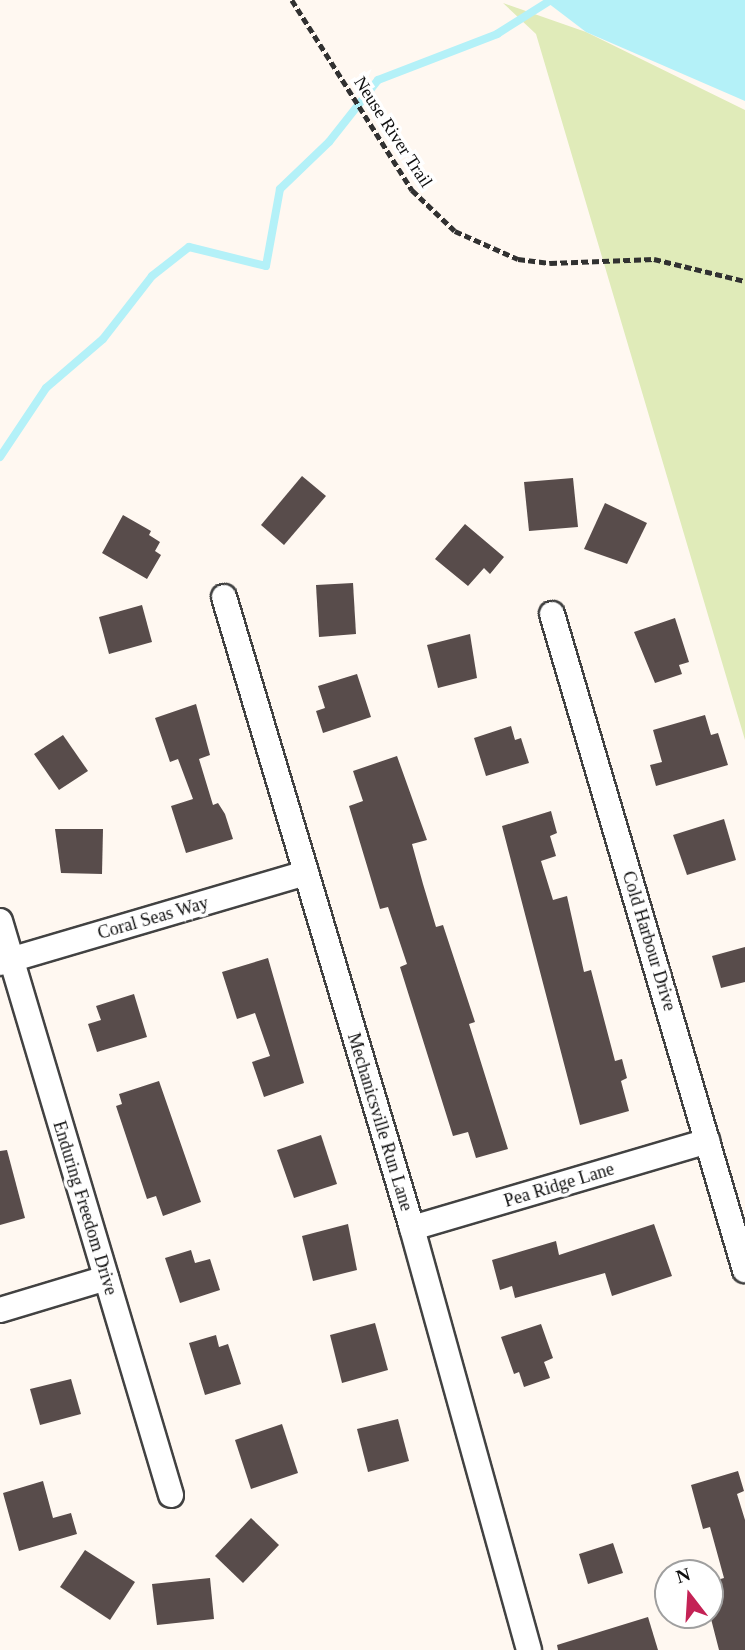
<!DOCTYPE html>
<style>
body{margin:0}
#map{position:relative;width:745px;height:1650px;overflow:hidden;background:#fff8f1;font-family:"Times New Roman",serif}
div>[style]{position:absolute}
[style*='--x']{left:calc(var(--x)*1px);top:calc(var(--y)*1px);width:calc(var(--w)*1px);rotate:calc(var(--a)*1deg)}
.green>*{inset:0;background:#e0ebb9}
.water>*{inset:0;background:#b4f1f8}
.stream>*{height:8px;margin:-4px;padding:0 4px;transform-origin:4px;border-radius:4px;background:#b4f1f8}
.building>*{inset:0;background:#584c4b}
.path>*{height:4.5px;margin-top:-2.25px;transform-origin:0;background:repeating-linear-gradient(90deg,#313131 0 7px,transparent 0 10.5px)}
.roads{filter:drop-shadow(2px 0 #424242) drop-shadow(-2px 0 #424242) drop-shadow(0 2px #424242) drop-shadow(0 -2px #424242)}
.minor>*{height:24px;margin:-12px;padding:0 12px;transform-origin:12px;border-radius:12px;background:#fff}
span{translate:-50% -50%;white-space:nowrap;text-align:center;line-height:1.15;-webkit-text-stroke:7px #fff;paint-order:stroke}
.street-label{font-size:18px;color:#0f0f0f}
.north{position:absolute;left:654px;top:1559px;width:70px;height:70px;box-sizing:border-box;background:#fff;border:2px solid #9f9f9f;border-radius:50%;rotate:343deg;font-size:19px;font-weight:700;line-height:28px;text-align:center;color:#0f0f0f}
.north::after{content:'';display:block;margin:auto;width:24px;height:32px;background:#c42255;clip-path:polygon(50% 0,100% 100%,50% 72%,0 100%)}
</style>
<div id="map">
<div class="green">
<i style="clip-path:polygon(503px 3px,586px 32px,745px 110px,745px 740px,536px 34px)"></i>
</div>
<div class="water">
<i style="clip-path:polygon(544px 0,745px 0,745px 101px,586px 32px)"></i>
</div>
<div class="stream">
<i style="--x:0;--y:457;--w:83;--a:-56.3"></i>
<i style="--x:46;--y:388;--w:75;--a:-40.7"></i>
<i style="--x:103;--y:339;--w:80;--a:-52.1"></i>
<i style="--x:152;--y:276;--w:47;--a:-38.1"></i>
<i style="--x:189;--y:247;--w:79;--a:13.9"></i>
<i style="--x:266;--y:266;--w:78;--a:-79.7"></i>
<i style="--x:280;--y:189;--w:68;--a:-43.8"></i>
<i style="--x:329;--y:142;--w:79;--a:-51.7"></i>
<i style="--x:378;--y:80;--w:128;--a:-21.1"></i>
<i style="--x:497;--y:34;--w:64;--a:-32.2"></i>
</div>
<div class="building">
<i style="clip-path:polygon(302px 476px,326px 496px,284px 545px,261px 525px)"></i>
<i style="clip-path:polygon(573px 478px,578px 527px,529px 531px,524px 482px)"></i>
<i style="clip-path:polygon(605px 503px,647px 523px,627px 564px,584px 549px)"></i>
<i style="clip-path:polygon(123px 515px,151px 531px,149px 535px,160px 542px,155px 551px,161px 555px,147px 579px,102px 553px)"></i>
<i style="clip-path:polygon(465px 524px,504px 557px,490px 574px,484px 568px,468px 586px,435px 559px)"></i>
<i style="clip-path:polygon(353px 583px,356px 634px,319px 637px,316px 585px)"></i>
<i style="clip-path:polygon(142px 605px,152px 642px,109px 654px,99px 617px)"></i>
<i style="clip-path:polygon(675px 618px,689px 662px,679px 665px,682px 674px,655px 683px,634px 632px)"></i>
<i style="clip-path:polygon(470px 634px,477px 678px,438px 688px,427px 645px)"></i>
<i style="clip-path:polygon(357px 674px,371px 717px,323px 733px,316px 711px,325px 708px,318px 686px)"></i>
<i style="clip-path:polygon(196px 704px,210px 755px,199px 759px,213px 805px,218px 803px,225px 814px,233px 839px,186px 853px,171px 806px,193px 799px,178px 759px,170px 762px,155px 718px)"></i>
<i style="clip-path:polygon(705px 715px,711px 735px,718px 733px,728px 765px,656px 786px,650px 765px,662px 762px,653px 730px)"></i>
<i style="clip-path:polygon(511px 726px,515px 740px,521px 738px,529px 763px,486px 776px,474px 738px)"></i>
<i style="clip-path:polygon(63px 735px,88px 771px,59px 790px,34px 754px)"></i>
<i style="clip-path:polygon(397px 756px,427px 840px,412px 844px,423px 884px,436px 927px,443px 925px,475px 1022px,469px 1024px,508px 1149px,476px 1158px,468px 1132px,453px 1136px,400px 967px,407px 964px,388px 907px,380px 909px,349px 806px,363px 801px,353px 771px)"></i>
<i style="clip-path:polygon(551px 811px,557px 833px,550px 836px,556px 856px,541px 861px,553px 900px,567px 896px,584px 972px,591px 970px,615px 1061px,622px 1059px,627px 1078px,621px 1081px,629px 1111px,580px 1125px,502px 826px)"></i>
<i style="clip-path:polygon(724px 819px,736px 860px,687px 875px,673px 835px)"></i>
<i style="clip-path:polygon(55px 829px,103px 829px,102px 874px,61px 873px)"></i>
<i style="clip-path:polygon(745px 947px,745px 982px,721px 988px,712px 956px)"></i>
<i style="clip-path:polygon(268px 958px,304px 1083px,264px 1097px,252px 1062px,270px 1056px,255px 1013px,237px 1019px,222px 972px)"></i>
<i style="clip-path:polygon(134px 994px,147px 1037px,97px 1052px,88px 1024px,101px 1020px,96px 1006px)"></i>
<i style="clip-path:polygon(159px 1081px,201px 1202px,163px 1216px,156px 1196px,147px 1199px,116px 1106px,122px 1104px,119px 1094px)"></i>
<i style="clip-path:polygon(321px 1135px,337px 1184px,294px 1198px,277px 1150px)"></i>
<i style="clip-path:polygon(7px 1150px,25px 1218px,0 1225px,0 1151px)"></i>
<i style="clip-path:polygon(348px 1224px,357px 1270px,313px 1281px,302px 1236px)"></i>
<i style="clip-path:polygon(654px 1224px,672px 1276px,612px 1296px,605px 1273px,515px 1298px,512px 1286px,500px 1290px,492px 1260px,556px 1241px,559px 1255px)"></i>
<i style="clip-path:polygon(191px 1250px,195px 1263px,210px 1259px,220px 1290px,180px 1303px,165px 1258px)"></i>
<i style="clip-path:polygon(375px 1323px,388px 1370px,342px 1383px,330px 1335px)"></i>
<i style="clip-path:polygon(541px 1324px,553px 1358px,544px 1362px,550px 1378px,524px 1387px,519px 1372px,514px 1374px,501px 1337px)"></i>
<i style="clip-path:polygon(216px 1335px,219px 1347px,228px 1344px,241px 1384px,205px 1395px,189px 1343px)"></i>
<i style="clip-path:polygon(71px 1379px,81px 1414px,40px 1425px,30px 1389px)"></i>
<i style="clip-path:polygon(398px 1419px,409px 1461px,368px 1472px,357px 1429px)"></i>
<i style="clip-path:polygon(282px 1424px,298px 1473px,251px 1489px,235px 1440px)"></i>
<i style="clip-path:polygon(738px 1471px,744px 1491px,737px 1494px,745px 1520px,745px 1650px,719px 1650px,710px 1615px,710px 1582px,724px 1578px,710px 1527px,703px 1529px,691px 1485px)"></i>
<i style="clip-path:polygon(43px 1481px,53px 1518px,71px 1513px,77px 1534px,19px 1551px,3px 1493px)"></i>
<i style="clip-path:polygon(251px 1518px,279px 1545px,243px 1583px,215px 1556px)"></i>
<i style="clip-path:polygon(613px 1543px,623px 1573px,588px 1584px,579px 1554px)"></i>
<i style="clip-path:polygon(85px 1550px,135px 1582px,110px 1620px,60px 1587px)"></i>
<i style="clip-path:polygon(210px 1578px,214px 1619px,157px 1625px,152px 1584px)"></i>
<i style="clip-path:polygon(648px 1617px,658px 1650px,558px 1650px,557px 1645px)"></i>
</div>
<div class="path">
<i style="--x:292;--y:0;--w:225;--a:57.7"></i>
<i style="--x:412;--y:190;--w:59;--a:43.6"></i>
<i style="--x:455;--y:231;--w:69;--a:24"></i>
<i style="--x:518;--y:259;--w:32;--a:7"></i>
<i style="--x:550;--y:263;--w:104;--a:-2.2"></i>
<i style="--x:654;--y:259;--w:94;--a:13.6"></i>
</div>
<div class="roads">
<div class="minor">
<i style="--x:224;--y:597;--w:658;--a:73.41"></i>
<i style="--x:412;--y:1228;--w:438;--a:74.5"></i>
<i style="--x:552;--y:614;--w:684;--a:73.61"></i>
<i style="--x:0;--y:921;--w:599;--a:73.41"></i>
<i style="--x:0;--y:963;--w:319;--a:-16.4"></i>
<i style="--x:412;--y:1228;--w:308;--a:-16.4"></i>
<i style="--x:0;--y:1310;--w:111;--a:-16.8"></i>
</div>
</div>
<div class="street-label">
<span style="left:393px;top:132px;rotate:57deg">Neuse River Trail</span>
<span style="left:153px;top:918px;rotate:-16deg">Coral Seas Way</span>
<span style="left:649px;top:941px;rotate:73deg">Cold Harbour Drive</span>
<span style="left:380px;top:1122px;rotate:73deg">Mechanicsville Run Lane</span>
<span style="left:559px;top:1185px;rotate:-17deg">Pea Ridge Lane</span>
<span style="left:85px;top:1208px;rotate:73deg">Enduring Freedom Drive</span>
</div>
<div class="north">N</div>
</div>
